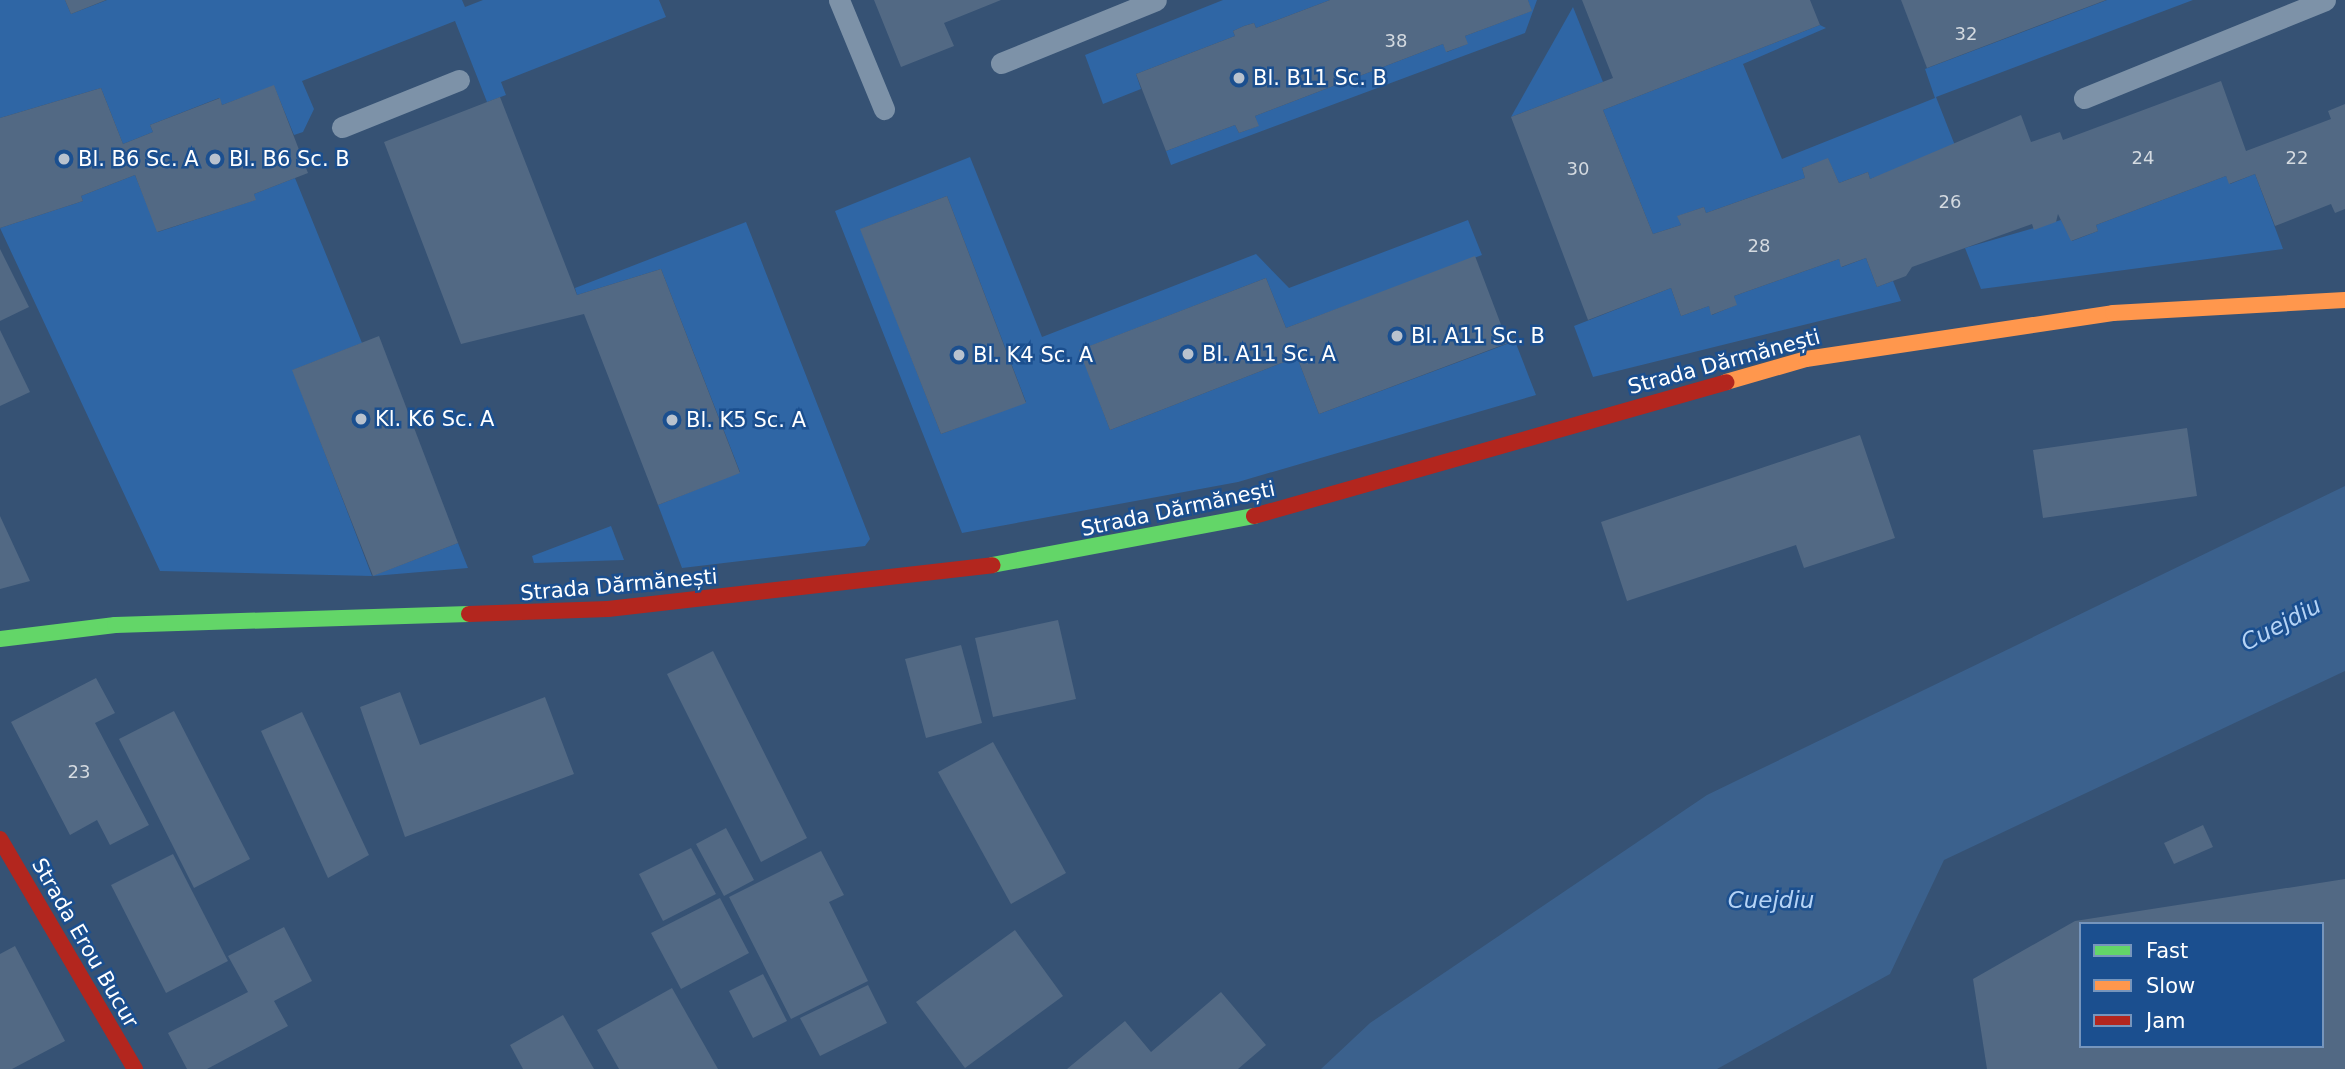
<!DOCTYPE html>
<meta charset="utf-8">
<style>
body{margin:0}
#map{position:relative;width:2345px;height:1069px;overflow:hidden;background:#365274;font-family:"DejaVu Sans",sans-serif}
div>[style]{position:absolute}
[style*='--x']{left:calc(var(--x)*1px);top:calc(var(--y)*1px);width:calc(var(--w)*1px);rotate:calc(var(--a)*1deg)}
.green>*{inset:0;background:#2f66a5}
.water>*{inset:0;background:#3b618d}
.building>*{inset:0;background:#526984}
.lane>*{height:21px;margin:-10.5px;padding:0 10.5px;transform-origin:10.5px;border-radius:10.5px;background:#7d92a8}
.fast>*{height:16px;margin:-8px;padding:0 8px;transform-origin:8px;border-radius:8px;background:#63d668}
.slow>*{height:16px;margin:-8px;padding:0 8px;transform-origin:8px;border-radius:8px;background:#ff974d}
.jam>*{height:16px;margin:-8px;padding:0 8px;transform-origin:8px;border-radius:8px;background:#b3261e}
.dots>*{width:19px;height:19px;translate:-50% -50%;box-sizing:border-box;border:4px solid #1b4f8f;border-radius:50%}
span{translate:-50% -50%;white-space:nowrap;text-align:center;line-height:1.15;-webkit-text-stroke:5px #1b4f8f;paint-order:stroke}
.number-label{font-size:18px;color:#d4dae0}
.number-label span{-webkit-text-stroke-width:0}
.poi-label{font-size:21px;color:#fff}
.left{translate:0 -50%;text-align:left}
.street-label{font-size:21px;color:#fff}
.water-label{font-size:23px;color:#b5d3f5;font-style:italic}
.legend{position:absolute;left:2079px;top:922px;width:245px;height:126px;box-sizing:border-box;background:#1b4f8f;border:2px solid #7695bc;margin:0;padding:9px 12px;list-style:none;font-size:21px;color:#fff}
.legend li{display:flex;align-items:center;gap:14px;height:35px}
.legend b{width:35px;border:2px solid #7695bc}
</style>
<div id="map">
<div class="green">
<i style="clip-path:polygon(0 0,65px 0,71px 14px,107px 0,462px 0,465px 7px,483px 0,659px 0,666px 17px,501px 82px,506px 95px,487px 102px,455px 21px,302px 81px,314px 109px,303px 132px,294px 135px,274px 86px,222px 105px,219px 98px,150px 125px,153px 132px,123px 144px,101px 88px,0 118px)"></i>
<i style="clip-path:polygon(1223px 0,1330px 0,1256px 28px,1254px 23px,1244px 26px,1233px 31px,1235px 36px,1136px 74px,1141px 89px,1103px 104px,1085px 55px)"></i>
<i style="clip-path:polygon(1528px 0,1537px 0,1525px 33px,1171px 165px,1166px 151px,1235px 125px,1239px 133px,1258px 126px,1255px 116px,1443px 44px,1447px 52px,1467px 44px,1465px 36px,1531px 11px)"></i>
<i style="clip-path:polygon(2107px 0,2193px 0,1936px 97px,1956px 148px,1870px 179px,1868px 172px,1839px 183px,1828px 159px,1802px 168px,1805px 178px,1706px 213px,1704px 207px,1678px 216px,1681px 225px,1653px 234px,1603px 110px,1820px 25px,1826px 28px,1743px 64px,1782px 159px,1935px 98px,1925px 69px)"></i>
<i style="clip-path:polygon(1573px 7px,1603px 82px,1511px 117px)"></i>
<i style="clip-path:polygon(evenodd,970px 157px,1042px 337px,1256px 254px,1289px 288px,1468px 220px,1482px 255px,1286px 328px,1266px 278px,1080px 350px,1110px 430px,1297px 357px,1319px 414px,1515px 341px,1536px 395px,1238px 482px,962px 533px,835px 211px,970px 157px,947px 196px,1026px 402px,941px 434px,861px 229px,947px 196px)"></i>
<i style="clip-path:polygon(2255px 174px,2283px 249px,1981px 289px,1965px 248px,2061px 220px,2072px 241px,2098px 231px,2096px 225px,2226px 176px,2230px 184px)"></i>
<i style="clip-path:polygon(135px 175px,158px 232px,255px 200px,254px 194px,295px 178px,362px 343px,293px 370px,372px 576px,458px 543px,468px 568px,373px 576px,160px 571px,0 228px,83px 201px,81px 196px)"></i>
<i style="clip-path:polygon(746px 222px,870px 539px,865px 546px,682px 568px,658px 505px,740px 472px,661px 269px,577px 295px,575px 288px)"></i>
<i style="clip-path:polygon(1866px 258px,1877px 287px,1893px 281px,1901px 301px,1593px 377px,1574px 326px,1671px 288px,1681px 316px,1709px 306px,1712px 315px,1736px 305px,1734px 296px,1839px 259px,1842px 267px)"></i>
<i style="clip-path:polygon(611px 526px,624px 560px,534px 563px,532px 556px)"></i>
</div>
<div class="water">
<i style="clip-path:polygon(2345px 486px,2345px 671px,1944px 860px,1890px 974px,1717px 1069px,1321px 1069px,1370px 1023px,1707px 795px)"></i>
</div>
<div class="building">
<i style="clip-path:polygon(65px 0,106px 0,71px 14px)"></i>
<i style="clip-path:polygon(874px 0,1001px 0,944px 23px,954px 46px,901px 67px)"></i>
<i style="clip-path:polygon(1330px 0,1528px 0,1532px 11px,1465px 36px,1468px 44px,1446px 52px,1443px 44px,1255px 116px,1259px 126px,1239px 133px,1235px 125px,1166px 151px,1136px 74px,1235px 36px,1233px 31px,1244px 26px,1254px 23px,1256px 28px)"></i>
<i style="clip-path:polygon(1582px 0,1810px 0,1820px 25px,1603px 110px,1653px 234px,1681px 225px,1677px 216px,1704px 207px,1706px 213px,1805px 178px,1802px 168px,1828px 158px,1839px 183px,1868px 172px,1870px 179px,2021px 115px,2031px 142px,2060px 132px,2063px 140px,2221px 81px,2246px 151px,2331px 119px,2328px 111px,2345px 104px,2345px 209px,2335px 213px,2331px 204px,2275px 226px,2255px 174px,2229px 184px,2226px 176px,2096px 225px,2098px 231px,2071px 241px,2058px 214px,2056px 222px,2034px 230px,2032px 224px,1912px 267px,1906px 276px,1877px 287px,1866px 258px,1841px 267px,1839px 259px,1734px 296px,1737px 305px,1711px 315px,1709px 306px,1681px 316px,1671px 288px,1588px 320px,1511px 117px,1613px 78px)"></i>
<i style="clip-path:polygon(1901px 0,2106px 0,1927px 68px)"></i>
<i style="clip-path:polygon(274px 85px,308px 173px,254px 194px,256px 200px,157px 232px,135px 175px,81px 196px,83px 201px,0 228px,0 118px,101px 88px,123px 144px,153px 132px,150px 125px,220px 98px,222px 105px)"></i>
<i style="clip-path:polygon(500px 97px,577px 295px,661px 269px,740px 473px,658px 505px,584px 314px,461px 344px,384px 142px)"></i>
<i style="clip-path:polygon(947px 196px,1026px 403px,941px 434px,860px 229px)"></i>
<i style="clip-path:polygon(0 249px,29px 307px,0 321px)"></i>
<i style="clip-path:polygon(1475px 256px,1508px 343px,1319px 414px,1297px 357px,1110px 430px,1079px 350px,1266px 278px,1286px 328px)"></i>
<i style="clip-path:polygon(0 330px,30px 392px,0 406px)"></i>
<i style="clip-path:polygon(379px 336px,458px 543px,373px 576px,292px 370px)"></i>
<i style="clip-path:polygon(2187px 428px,2197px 496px,2043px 518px,2033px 450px)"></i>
<i style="clip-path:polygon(1860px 435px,1895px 538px,1804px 568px,1796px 545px,1627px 601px,1601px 522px)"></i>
<i style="clip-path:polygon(0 516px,30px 581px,0 589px)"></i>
<i style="clip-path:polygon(1058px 620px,1076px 699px,993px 717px,975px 638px)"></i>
<i style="clip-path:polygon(961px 645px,982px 723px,926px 738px,905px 659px)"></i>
<i style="clip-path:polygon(713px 651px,807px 838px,761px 862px,667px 674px)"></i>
<i style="clip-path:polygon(96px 678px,115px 713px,95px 723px,149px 825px,110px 845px,97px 820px,70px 835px,11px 722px)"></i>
<i style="clip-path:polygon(400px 692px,420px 745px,545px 697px,574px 774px,405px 837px,360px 707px)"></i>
<i style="clip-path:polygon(174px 711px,250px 859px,194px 888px,119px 739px)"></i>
<i style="clip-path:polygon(302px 712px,369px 855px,328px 878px,261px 731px)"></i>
<i style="clip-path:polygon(993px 742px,1066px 873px,1011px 904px,938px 772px)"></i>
<i style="clip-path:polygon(2203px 825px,2213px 847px,2174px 864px,2164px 843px)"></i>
<i style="clip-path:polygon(726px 828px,754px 880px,724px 896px,696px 844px)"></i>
<i style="clip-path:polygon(691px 848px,716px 894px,663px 921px,639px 874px)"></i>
<i style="clip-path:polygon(821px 851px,844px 895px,829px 902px,868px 981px,791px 1019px,729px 897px)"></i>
<i style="clip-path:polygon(173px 854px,228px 961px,166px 993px,111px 885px)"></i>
<i style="clip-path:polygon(evenodd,2345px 879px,2345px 1069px,1987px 1069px,1973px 979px,2075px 921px,2345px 879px,2081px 924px,2322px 924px,2322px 1046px,2081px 1046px,2081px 924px)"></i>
<i style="clip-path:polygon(720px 898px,749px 953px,681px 989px,651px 933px)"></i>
<i style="clip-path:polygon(284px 927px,312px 981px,274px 1001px,288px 1026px,207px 1069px,187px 1069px,168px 1033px,248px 992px,228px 956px)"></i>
<i style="clip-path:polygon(1015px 930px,1063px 996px,965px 1068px,916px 1002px)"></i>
<i style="clip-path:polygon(15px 946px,65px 1041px,12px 1069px,0 1069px,0 954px)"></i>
<i style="clip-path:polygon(763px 974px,787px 1021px,753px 1038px,729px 991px)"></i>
<i style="clip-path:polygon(868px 985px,887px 1023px,820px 1056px,800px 1018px)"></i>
<i style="clip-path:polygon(672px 988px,718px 1069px,619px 1069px,597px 1030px)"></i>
<i style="clip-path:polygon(1221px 992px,1266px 1045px,1238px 1069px,1067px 1069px,1125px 1021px,1151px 1052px)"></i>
<i style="clip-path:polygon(563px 1015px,594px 1069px,523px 1069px,510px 1045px)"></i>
</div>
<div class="lane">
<i style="--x:839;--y:0;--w:118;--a:67.6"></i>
<i style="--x:1001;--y:63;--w:167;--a:-22.1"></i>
<i style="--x:2084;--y:98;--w:260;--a:-22.1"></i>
<i style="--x:342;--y:127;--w:126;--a:-21.9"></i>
</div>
<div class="fast">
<i style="--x:992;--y:565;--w:267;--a:-10.6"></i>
<i style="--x:0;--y:639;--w:116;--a:-6.9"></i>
<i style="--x:115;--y:625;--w:354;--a:-1.8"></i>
</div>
<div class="slow">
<i style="--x:1726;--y:382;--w:83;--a:-16"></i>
<i style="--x:1806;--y:359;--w:310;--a:-8.5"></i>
<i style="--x:2113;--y:313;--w:232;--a:-3.2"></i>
</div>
<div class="jam">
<i style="--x:1254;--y:516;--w:491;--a:-15.8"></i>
<i style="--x:469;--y:614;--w:139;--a:-2.1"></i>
<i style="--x:608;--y:609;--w:387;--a:-6.5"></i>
<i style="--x:0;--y:839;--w:267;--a:59.6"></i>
</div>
<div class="dots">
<i style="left:1239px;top:78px;background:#b9c2ce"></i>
<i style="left:64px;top:159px;background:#b9c2ce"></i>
<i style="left:215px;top:159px;background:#b9c2ce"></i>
<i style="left:1397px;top:336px;background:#b9c2ce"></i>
<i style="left:1188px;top:354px;background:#b9c2ce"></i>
<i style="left:959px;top:355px;background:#b9c2ce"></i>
<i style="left:361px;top:419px;background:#b9c2ce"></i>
<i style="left:672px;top:420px;background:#b9c2ce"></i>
</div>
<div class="number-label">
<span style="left:1966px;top:34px">32</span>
<span style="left:1396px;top:41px">38</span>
<span style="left:2143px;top:158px">24</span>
<span style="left:2297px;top:158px">22</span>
<span style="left:1578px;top:169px">30</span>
<span style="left:1950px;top:202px">26</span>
<span style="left:1759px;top:246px">28</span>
<span style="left:79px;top:772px">23</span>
</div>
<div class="poi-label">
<span class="left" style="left:1253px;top:78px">Bl. B11 Sc. B</span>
<span class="left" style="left:78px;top:159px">Bl. B6 Sc. A</span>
<span class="left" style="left:229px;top:159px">Bl. B6 Sc. B</span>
<span class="left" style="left:1411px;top:336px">Bl. A11 Sc. B</span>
<span class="left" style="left:1202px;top:354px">Bl. A11 Sc. A</span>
<span class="left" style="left:973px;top:355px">Bl. K4 Sc. A</span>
<span class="left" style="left:375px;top:419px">Kl. K6 Sc. A</span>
<span class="left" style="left:686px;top:420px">Bl. K5 Sc. A</span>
</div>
<div class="street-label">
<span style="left:1724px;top:362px;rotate:-15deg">Strada Dărmănești</span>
<span style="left:1178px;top:509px;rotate:-12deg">Strada Dărmănești</span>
<span style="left:619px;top:585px;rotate:-5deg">Strada Dărmănești</span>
<span style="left:85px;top:943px;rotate:60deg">Strada Erou Bucur</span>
</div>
<div class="water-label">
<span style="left:2281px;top:624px;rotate:-28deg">Cuejdiu</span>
<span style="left:1771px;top:900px">Cuejdiu</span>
</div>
<ul class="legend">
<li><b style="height:9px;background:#63d668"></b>Fast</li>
<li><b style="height:9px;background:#ff974d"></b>Slow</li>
<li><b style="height:9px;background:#b3261e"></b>Jam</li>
</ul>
</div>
